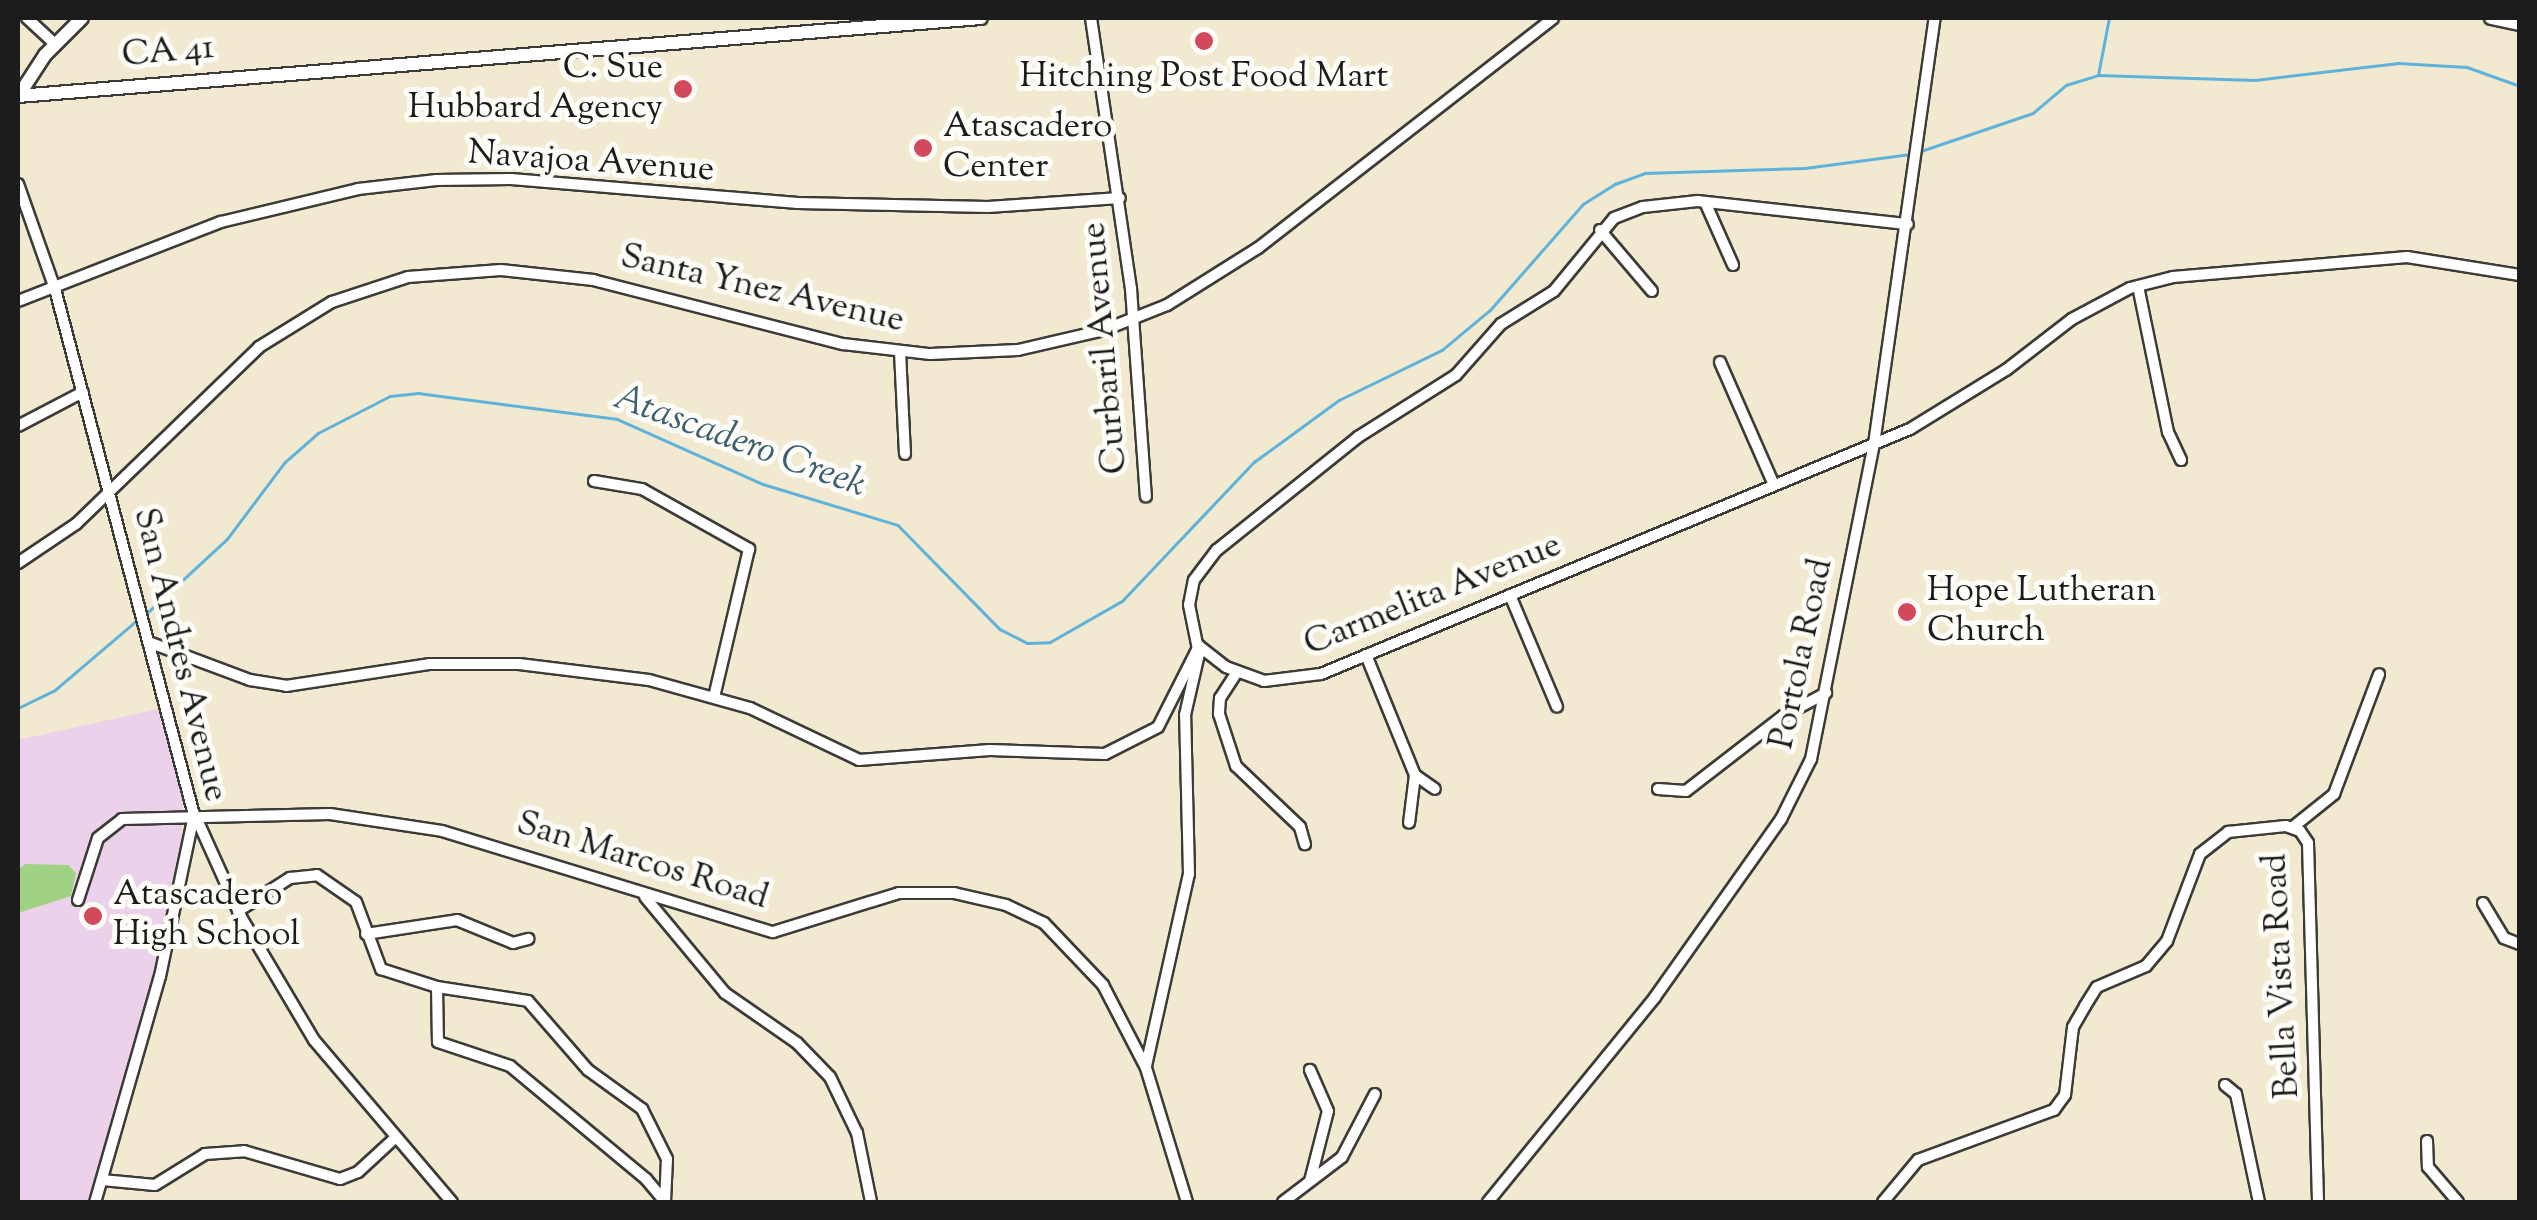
<!DOCTYPE html>
<style>
body{margin:0}
#map{position:relative;width:2537px;height:1220px;overflow:hidden;background:#f2e9d1;font-family:"Sorts Mill Goudy",serif}
div>[style]{position:absolute}
[style*='--x']{left:calc(var(--x)*1px);top:calc(var(--y)*1px);width:calc(var(--w)*1px);rotate:calc(var(--a)*1deg)}
.built>*{inset:0;background:#ecd1ea}
.green>*{inset:0;background:#9fd383}
.stream>*{height:2.5px;margin:-1.25px;padding:0 1.25px;transform-origin:1.25px;border-radius:1.25px;background:#5fb3db}
.roads{filter:drop-shadow(2px 0 #3c3b37) drop-shadow(-2px 0 #3c3b37) drop-shadow(0 2px #3c3b37) drop-shadow(0 -2px #3c3b37)}
.minor>*{height:10px;margin:-5px;padding:0 5px;transform-origin:5px;border-radius:5px;background:#fff}
.major>*{height:12px;margin:-6px;padding:0 6px;transform-origin:6px;border-radius:6px;background:#fff}
.dots>*{width:28px;height:28px;translate:-50% -50%;box-sizing:border-box;border:5px solid #fdfcf7;border-radius:50%}
span{translate:-50% -50%;white-space:nowrap;text-align:center;line-height:1.15;-webkit-text-stroke:10px #fdfcf7;paint-order:stroke}
.street-label{font-size:35px;color:#1c1c1c}
.poi-label{font-size:35px;color:#1c1c1c}
.right{translate:-100% -50%;text-align:right}
.left{translate:0 -50%;text-align:left}
.water-label{font-size:38px;color:#3a6072;font-style:italic}
.frame{position:absolute;inset:0;border:20px solid #1c1c1c;pointer-events:none}
</style>
<div id="map">
<div class="built">
<i style="clip-path:polygon(158px 709px,183px 796px,181px 854px,155px 977px,90px 1202px,18px 1202px,18px 740px)"></i>
</div>
<div class="green">
<i style="clip-path:polygon(25px 864px,68px 865px,76px 873px,71px 896px,18px 913px,18px 870px)"></i>
</div>
<div class="stream">
<i style="--x:2098;--y:75;--w:58;--a:-79.1"></i>
<i style="--x:1918;--y:152;--w:121;--a:-18.7"></i>
<i style="--x:2033;--y:113;--w:43;--a:-40.3"></i>
<i style="--x:2066;--y:85;--w:34;--a:-17"></i>
<i style="--x:2098;--y:75;--w:157;--a:1.8"></i>
<i style="--x:2255;--y:80;--w:144;--a:-6.8"></i>
<i style="--x:2398;--y:63;--w:69;--a:3.3"></i>
<i style="--x:2467;--y:67;--w:56;--a:19.7"></i>
<i style="--x:147;--y:613;--w:109;--a:-42.8"></i>
<i style="--x:227;--y:539;--w:95;--a:-53.1"></i>
<i style="--x:284;--y:463;--w:45;--a:-41.4"></i>
<i style="--x:318;--y:433;--w:81;--a:-27.2"></i>
<i style="--x:390;--y:396;--w:28;--a:-6"></i>
<i style="--x:418;--y:393;--w:201;--a:7.4"></i>
<i style="--x:617;--y:419;--w:160;--a:24"></i>
<i style="--x:763;--y:484;--w:141;--a:16.9"></i>
<i style="--x:898;--y:525;--w:146;--a:45.6"></i>
<i style="--x:1000;--y:629;--w:30;--a:27"></i>
<i style="--x:1027;--y:643;--w:23;--a:-2"></i>
<i style="--x:1050;--y:642;--w:83;--a:-29.7"></i>
<i style="--x:1122;--y:601;--w:192;--a:-46.5"></i>
<i style="--x:1254;--y:462;--w:105;--a:-36.1"></i>
<i style="--x:1339;--y:400;--w:114;--a:-25.9"></i>
<i style="--x:1442;--y:350;--w:62;--a:-39.8"></i>
<i style="--x:1490;--y:310;--w:141;--a:-48.7"></i>
<i style="--x:1583;--y:204;--w:38;--a:-32"></i>
<i style="--x:1615;--y:184;--w:32;--a:-20"></i>
<i style="--x:1645;--y:173;--w:160;--a:-1.8"></i>
<i style="--x:1805;--y:168;--w:106;--a:-7.6"></i>
<i style="--x:18;--y:708;--w:41;--a:-25.9"></i>
<i style="--x:55;--y:690;--w:106;--a:-40.4"></i>
</div>
<div class="roads">
<div class="minor">
<i style="--x:27;--y:18;--w:38;--a:43"></i>
<i style="--x:1091;--y:18;--w:274;--a:81.6"></i>
<i style="--x:1131;--y:289;--w:208;--a:85.9"></i>
<i style="--x:18;--y:184;--w:111;--a:70.6"></i>
<i style="--x:55;--y:289;--w:544;--a:75.2"></i>
<i style="--x:194;--y:815;--w:165;--a:101.9"></i>
<i style="--x:160;--y:976;--w:235;--a:106"></i>
<i style="--x:1705;--y:202;--w:69;--a:66"></i>
<i style="--x:1600;--y:230;--w:80;--a:49.6"></i>
<i style="--x:2138;--y:286;--w:149;--a:78.4"></i>
<i style="--x:2168;--y:432;--w:31;--a:65"></i>
<i style="--x:18;--y:301;--w:218;--a:-21.3"></i>
<i style="--x:221;--y:222;--w:141;--a:-13.5"></i>
<i style="--x:358;--y:189;--w:79;--a:-6.6"></i>
<i style="--x:436;--y:180;--w:75;--a:-0.8"></i>
<i style="--x:511;--y:179;--w:288;--a:4.8"></i>
<i style="--x:798;--y:203;--w:190;--a:1.2"></i>
<i style="--x:988;--y:207;--w:132;--a:-3.9"></i>
<i style="--x:900;--y:352;--w:102;--a:87.2"></i>
<i style="--x:1720;--y:362;--w:134;--a:66.3"></i>
<i style="--x:18;--y:426;--w:73;--a:-27.6"></i>
<i style="--x:594;--y:481;--w:49;--a:9.5"></i>
<i style="--x:642;--y:489;--w:123;--a:29.3"></i>
<i style="--x:749;--y:549;--w:152;--a:103.3"></i>
<i style="--x:18;--y:563;--w:70;--a:-33.9"></i>
<i style="--x:76;--y:524;--w:255;--a:-44"></i>
<i style="--x:259;--y:347;--w:86;--a:-31.7"></i>
<i style="--x:332;--y:302;--w:80;--a:-18.2"></i>
<i style="--x:408;--y:277;--w:93;--a:-4.3"></i>
<i style="--x:501;--y:270;--w:93;--a:6.2"></i>
<i style="--x:593;--y:280;--w:258;--a:14.4"></i>
<i style="--x:843;--y:344;--w:88;--a:6.6"></i>
<i style="--x:930;--y:354;--w:88;--a:-2.6"></i>
<i style="--x:1018;--y:350;--w:88;--a:-13.1"></i>
<i style="--x:1104;--y:330;--w:68;--a:-21.6"></i>
<i style="--x:1167;--y:305;--w:107;--a:-32.1"></i>
<i style="--x:1258;--y:248;--w:374;--a:-37.9"></i>
<i style="--x:1510;--y:595;--w:121;--a:67.2"></i>
<i style="--x:151;--y:643;--w:106;--a:20.5"></i>
<i style="--x:250;--y:680;--w:36;--a:9"></i>
<i style="--x:286;--y:686;--w:146;--a:-8.7"></i>
<i style="--x:430;--y:664;--w:89;--a:0"></i>
<i style="--x:519;--y:664;--w:131;--a:7"></i>
<i style="--x:649;--y:680;--w:105;--a:15.5"></i>
<i style="--x:750;--y:708;--w:121;--a:25.5"></i>
<i style="--x:859;--y:760;--w:131;--a:-4.4"></i>
<i style="--x:990;--y:750;--w:115;--a:2"></i>
<i style="--x:1105;--y:754;--w:59;--a:-27"></i>
<i style="--x:1158;--y:727;--w:91;--a:-63.2"></i>
<i style="--x:1199;--y:646;--w:34;--a:38"></i>
<i style="--x:1226;--y:667;--w:40;--a:20.2"></i>
<i style="--x:1264;--y:681;--w:57;--a:-7"></i>
<i style="--x:1321;--y:674;--w:638;--a:-22.59"></i>
<i style="--x:1910;--y:429;--w:113;--a:-31.6"></i>
<i style="--x:2006;--y:370;--w:83;--a:-37.7"></i>
<i style="--x:2072;--y:319;--w:66;--a:-28.1"></i>
<i style="--x:2130;--y:288;--w:44;--a:-14.3"></i>
<i style="--x:2173;--y:277;--w:235;--a:-4.9"></i>
<i style="--x:2407;--y:257;--w:114;--a:9.1"></i>
<i style="--x:1366;--y:655;--w:130;--a:67.8"></i>
<i style="--x:1415;--y:775;--w:48;--a:97.1"></i>
<i style="--x:1237;--y:672;--w:31;--a:123"></i>
<i style="--x:1220;--y:698;--w:16;--a:94"></i>
<i style="--x:1219;--y:714;--w:55;--a:71.9"></i>
<i style="--x:1236;--y:766;--w:88;--a:43.6"></i>
<i style="--x:1300;--y:827;--w:18;--a:74"></i>
<i style="--x:1415;--y:775;--w:24;--a:35"></i>
<i style="--x:1658;--y:789;--w:28;--a:4"></i>
<i style="--x:1686;--y:791;--w:123;--a:-37.7"></i>
<i style="--x:1783;--y:716;--w:49;--a:-28.1"></i>
<i style="--x:195;--y:815;--w:112;--a:65.7"></i>
<i style="--x:241;--y:917;--w:143;--a:59.3"></i>
<i style="--x:314;--y:1040;--w:213;--a:49.6"></i>
<i style="--x:2293;--y:827;--w:53;--a:-38.8"></i>
<i style="--x:2334;--y:794;--w:128;--a:-69.4"></i>
<i style="--x:645;--y:897;--w:125;--a:50.2"></i>
<i style="--x:725;--y:993;--w:88;--a:34.8"></i>
<i style="--x:797;--y:1043;--w:47;--a:45.9"></i>
<i style="--x:830;--y:1077;--w:62;--a:64.3"></i>
<i style="--x:857;--y:1133;--w:70;--a:78.5"></i>
<i style="--x:78;--y:900;--w:65;--a:-72.1"></i>
<i style="--x:98;--y:838;--w:31;--a:-38"></i>
<i style="--x:122;--y:819;--w:208;--a:-1.4"></i>
<i style="--x:330;--y:814;--w:113;--a:8.6"></i>
<i style="--x:442;--y:831;--w:346;--a:17"></i>
<i style="--x:773;--y:932;--w:132;--a:-17.2"></i>
<i style="--x:899;--y:893;--w:55;--a:0"></i>
<i style="--x:954;--y:893;--w:53;--a:13"></i>
<i style="--x:1006;--y:905;--w:42;--a:25.3"></i>
<i style="--x:1044;--y:923;--w:86;--a:46.4"></i>
<i style="--x:1103;--y:985;--w:93;--a:62.6"></i>
<i style="--x:1146;--y:1068;--w:140;--a:73"></i>
<i style="--x:2483;--y:903;--w:41;--a:59"></i>
<i style="--x:2504;--y:938;--w:17;--a:21"></i>
<i style="--x:238;--y:911;--w:62;--a:-32.4"></i>
<i style="--x:290;--y:878;--w:27;--a:-6"></i>
<i style="--x:317;--y:875;--w:47;--a:34.7"></i>
<i style="--x:356;--y:902;--w:72;--a:69.5"></i>
<i style="--x:381;--y:969;--w:59;--a:17.8"></i>
<i style="--x:437;--y:987;--w:92;--a:8.7"></i>
<i style="--x:528;--y:1001;--w:91;--a:49"></i>
<i style="--x:588;--y:1070;--w:67;--a:35.8"></i>
<i style="--x:642;--y:1109;--w:56;--a:63.4"></i>
<i style="--x:667;--y:1159;--w:43;--a:92.7"></i>
<i style="--x:366;--y:934;--w:92;--a:-8.7"></i>
<i style="--x:457;--y:920;--w:61;--a:22.3"></i>
<i style="--x:513;--y:943;--w:16;--a:-15"></i>
<i style="--x:437;--y:987;--w:55;--a:89"></i>
<i style="--x:438;--y:1042;--w:76;--a:18.4"></i>
<i style="--x:510;--y:1066;--w:177;--a:39.7"></i>
<i style="--x:646;--y:1179;--w:30;--a:50"></i>
<i style="--x:1146;--y:1066;--w:197;--a:-77.4"></i>
<i style="--x:1189;--y:874;--w:159;--a:-91.4"></i>
<i style="--x:1185;--y:715;--w:63;--a:-77.1"></i>
<i style="--x:1199;--y:654;--w:50;--a:-101.5"></i>
<i style="--x:1189;--y:605;--w:25;--a:-79"></i>
<i style="--x:1194;--y:580;--w:38;--a:-53"></i>
<i style="--x:1217;--y:550;--w:181;--a:-38.7"></i>
<i style="--x:1358;--y:437;--w:116;--a:-32.3"></i>
<i style="--x:1456;--y:375;--w:68;--a:-48.6"></i>
<i style="--x:1501;--y:324;--w:62;--a:-31.9"></i>
<i style="--x:1554;--y:291;--w:94;--a:-50.6"></i>
<i style="--x:1614;--y:218;--w:31;--a:-21"></i>
<i style="--x:1643;--y:207;--w:55;--a:-6.2"></i>
<i style="--x:1698;--y:201;--w:211;--a:6.3"></i>
<i style="--x:2225;--y:1085;--w:14;--a:39"></i>
<i style="--x:2236;--y:1094;--w:110;--a:78"></i>
<i style="--x:2427;--y:1141;--w:26;--a:88"></i>
<i style="--x:2428;--y:1167;--w:46;--a:49.4"></i>
<i style="--x:102;--y:1180;--w:53;--a:5.4"></i>
<i style="--x:155;--y:1185;--w:59;--a:-31.8"></i>
<i style="--x:205;--y:1154;--w:39;--a:-4"></i>
<i style="--x:244;--y:1151;--w:100;--a:16.3"></i>
<i style="--x:340;--y:1179;--w:19;--a:-21"></i>
<i style="--x:358;--y:1172;--w:50;--a:-42.6"></i>
<i style="--x:1310;--y:1181;--w:72;--a:-75.6"></i>
<i style="--x:1328;--y:1111;--w:45;--a:-113.7"></i>
<i style="--x:1283;--y:1202;--w:74;--a:-37.3"></i>
<i style="--x:1342;--y:1157;--w:71;--a:-62.4"></i>
<i style="--x:1488;--y:1202;--w:264;--a:-50.8"></i>
<i style="--x:1655;--y:997;--w:218;--a:-54.7"></i>
<i style="--x:1781;--y:819;--w:67;--a:-63.4"></i>
<i style="--x:1811;--y:759;--w:321;--a:-78.7"></i>
<i style="--x:1874;--y:444;--w:430;--a:-81.9"></i>
<i style="--x:1883;--y:1202;--w:55;--a:-50.2"></i>
<i style="--x:1918;--y:1160;--w:145;--a:-20.2"></i>
<i style="--x:2054;--y:1110;--w:19;--a:-54"></i>
<i style="--x:2065;--y:1095;--w:68;--a:-83.3"></i>
<i style="--x:2073;--y:1027;--w:24;--a:-60"></i>
<i style="--x:2085;--y:1006;--w:22;--a:-58"></i>
<i style="--x:2097;--y:987;--w:53;--a:-23.2"></i>
<i style="--x:2146;--y:966;--w:33;--a:-50"></i>
<i style="--x:2167;--y:941;--w:93;--a:-69.2"></i>
<i style="--x:2200;--y:854;--w:36;--a:-38"></i>
<i style="--x:2228;--y:832;--w:58;--a:-5.9"></i>
<i style="--x:2286;--y:826;--w:15;--a:20"></i>
<i style="--x:2300;--y:831;--w:14;--a:56"></i>
<i style="--x:2308;--y:843;--w:359;--a:88.4"></i>
</div>
<div class="major">
<i style="--x:2491;--y:18;--w:30;--a:12"></i>
<i style="--x:19;--y:95;--w:48;--a:-57"></i>
<i style="--x:45;--y:55;--w:52;--a:-45"></i>
<i style="--x:18;--y:96;--w:966;--a:-4.63"></i>
</div>
</div>
<div class="dots">
<i style="left:1204px;top:41px;background:#d1495b"></i>
<i style="left:683px;top:89px;background:#d1495b"></i>
<i style="left:923px;top:148px;background:#d1495b"></i>
<i style="left:1907px;top:612px;background:#d1495b"></i>
<i style="left:93px;top:916px;background:#d1495b"></i>
</div>
<div class="street-label">
<span style="left:168px;top:53px;rotate:-5deg">CA 41</span>
<span style="left:591px;top:163px;rotate:4deg">Navajoa Avenue</span>
<span style="left:762px;top:290px;rotate:13deg">Santa Ynez Avenue</span>
<span style="left:1106px;top:348px;rotate:-95deg">Curbaril Avenue</span>
<span style="left:1433px;top:596px;rotate:-22deg">Carmelita Avenue</span>
<span style="left:1803px;top:654px;rotate:-78deg">Portola Road</span>
<span style="left:179px;top:655px;rotate:76deg">San Andres Avenue</span>
<span style="left:642px;top:862px;rotate:17deg">San Marcos Road</span>
<span style="left:2283px;top:976px;rotate:-93deg">Bella Vista Road</span>
</div>
<div class="poi-label">
<span class="right" style="left:663px;top:89px">C. Sue<br>Hubbard Agency</span>
<span style="left:1204px;top:78px">Hitching Post Food Mart</span>
<span class="left" style="left:943px;top:148px">Atascadero<br>Center</span>
<span class="left" style="left:1927px;top:612px">Hope Lutheran<br>Church</span>
<span class="left" style="left:113px;top:916px">Atascadero<br>High School</span>
</div>
<div class="water-label">
<span style="left:739px;top:443px;rotate:20deg">Atascadero Creek</span>
</div>
<div class="frame"></div>
</div>
